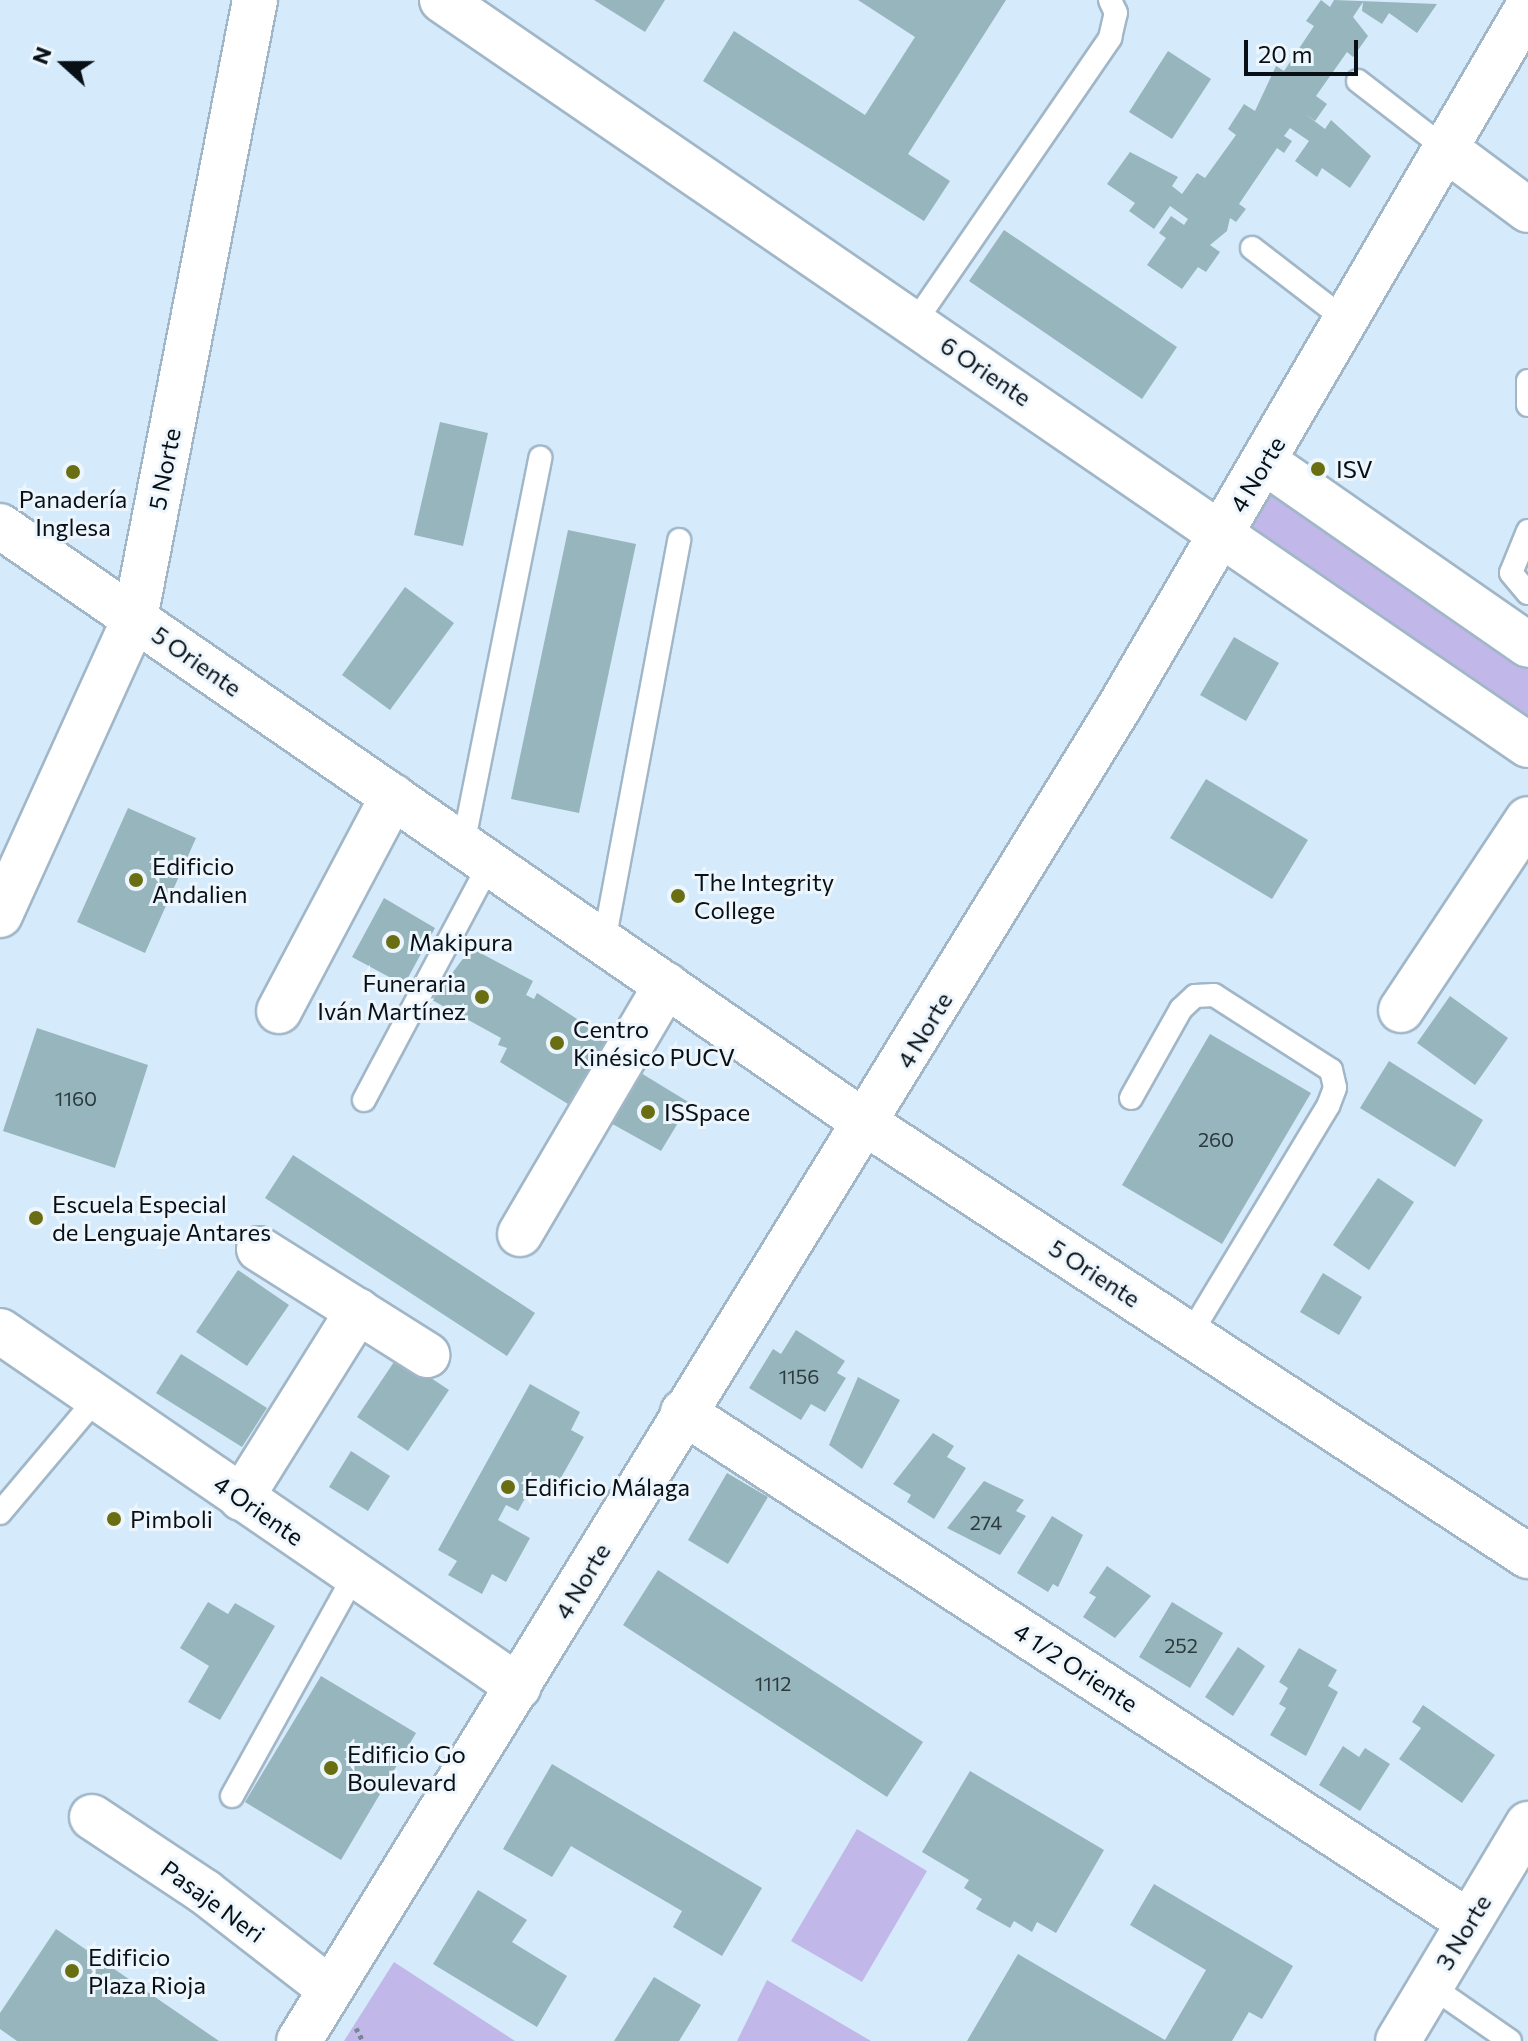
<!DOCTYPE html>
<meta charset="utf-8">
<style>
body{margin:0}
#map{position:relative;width:1528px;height:2041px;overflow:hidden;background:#d5ebfc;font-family:Commissioner,sans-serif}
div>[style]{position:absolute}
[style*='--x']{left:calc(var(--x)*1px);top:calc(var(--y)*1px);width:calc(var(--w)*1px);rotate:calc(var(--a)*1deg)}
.green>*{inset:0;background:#c1b7e9}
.building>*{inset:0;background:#97b5bc}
.path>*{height:5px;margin-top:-2.5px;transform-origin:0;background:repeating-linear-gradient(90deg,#788793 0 4px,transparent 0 8px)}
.roads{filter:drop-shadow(2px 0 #a1b7c8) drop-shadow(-2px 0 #a1b7c8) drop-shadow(0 2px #a1b7c8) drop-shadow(0 -2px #a1b7c8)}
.service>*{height:22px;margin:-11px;padding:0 11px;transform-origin:11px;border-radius:11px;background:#fff}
.minor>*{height:44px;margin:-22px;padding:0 22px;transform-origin:22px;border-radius:22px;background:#fff}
.secondary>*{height:44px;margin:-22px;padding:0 22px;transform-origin:22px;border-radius:22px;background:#fff}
.dots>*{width:22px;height:22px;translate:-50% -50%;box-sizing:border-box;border:4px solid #edf6fd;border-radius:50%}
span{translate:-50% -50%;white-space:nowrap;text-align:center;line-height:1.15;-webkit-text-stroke:6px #edf6fd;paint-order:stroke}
.number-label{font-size:20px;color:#2c393f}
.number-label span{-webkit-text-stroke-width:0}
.street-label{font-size:24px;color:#081015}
.poi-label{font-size:24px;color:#081015}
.left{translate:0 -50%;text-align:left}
.right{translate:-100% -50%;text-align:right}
.north{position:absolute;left:24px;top:24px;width:80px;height:80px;-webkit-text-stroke:6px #edf6fd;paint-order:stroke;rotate:291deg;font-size:22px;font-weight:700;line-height:32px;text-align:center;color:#081015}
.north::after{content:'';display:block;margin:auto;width:28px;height:36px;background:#081015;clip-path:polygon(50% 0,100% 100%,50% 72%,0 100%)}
.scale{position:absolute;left:1244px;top:40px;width:114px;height:36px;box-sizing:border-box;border:4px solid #081015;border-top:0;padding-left:10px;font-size:24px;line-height:28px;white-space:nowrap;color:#081015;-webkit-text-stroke:6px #edf6fd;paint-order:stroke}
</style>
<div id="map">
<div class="green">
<i style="clip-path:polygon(1274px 483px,1528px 660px,1528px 731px,1244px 533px)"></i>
<i style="clip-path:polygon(857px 1829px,927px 1871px,862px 1982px,791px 1941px)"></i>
<i style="clip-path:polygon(394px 1962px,515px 2041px,344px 2041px)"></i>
<i style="clip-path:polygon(767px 1980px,871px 2041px,737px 2041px)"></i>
</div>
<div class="building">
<i style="clip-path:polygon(594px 0,665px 0,645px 32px)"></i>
<i style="clip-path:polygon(858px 0,1006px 0,908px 154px,950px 181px,924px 221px,703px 81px,734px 31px,865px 115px,915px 37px)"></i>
<i style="clip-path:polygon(1321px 0,1330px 7px,1334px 0,1437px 4px,1417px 33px,1389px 13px,1382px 24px,1362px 11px,1363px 2px,1353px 17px,1368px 36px,1353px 57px,1347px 52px,1316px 96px,1327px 104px,1315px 121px,1305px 114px,1325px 129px,1331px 120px,1371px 156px,1350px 188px,1322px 168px,1317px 177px,1295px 161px,1309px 141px,1290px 128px,1284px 136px,1292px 141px,1284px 153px,1277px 148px,1239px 204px,1246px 209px,1236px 222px,1230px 218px,1227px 231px,1210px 245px,1220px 252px,1206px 272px,1198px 267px,1182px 289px,1147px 265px,1166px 238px,1159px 233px,1171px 216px,1184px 225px,1188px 219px,1170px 206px,1154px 229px,1129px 211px,1135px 203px,1107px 184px,1130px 152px,1178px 177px,1172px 186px,1182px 194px,1197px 173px,1205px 178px,1236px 135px,1228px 129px,1244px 104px,1255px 111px,1276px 66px,1284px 71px,1314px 26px,1306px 21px)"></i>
<i style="clip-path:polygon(1168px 51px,1211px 79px,1172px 139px,1129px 112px)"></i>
<i style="clip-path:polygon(1004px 230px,1177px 347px,1142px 399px,969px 281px)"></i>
<i style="clip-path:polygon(440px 422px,488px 433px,463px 546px,414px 535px)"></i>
<i style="clip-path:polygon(568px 530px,636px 544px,579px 813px,511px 799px)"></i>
<i style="clip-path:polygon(405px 587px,454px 623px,390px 710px,342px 675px)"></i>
<i style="clip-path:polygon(1234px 637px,1279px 663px,1246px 721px,1200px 695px)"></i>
<i style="clip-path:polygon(1206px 779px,1308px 840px,1272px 899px,1170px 838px)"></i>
<i style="clip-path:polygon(128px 808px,196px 838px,145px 953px,77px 922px)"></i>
<i style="clip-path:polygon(384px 898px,435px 928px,404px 985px,352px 957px)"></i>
<i style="clip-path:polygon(471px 948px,533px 981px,526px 995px,534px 999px,537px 993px,608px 1039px,568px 1104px,500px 1062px,507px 1048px,498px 1045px,501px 1038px,432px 1000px)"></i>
<i style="clip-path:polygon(1450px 996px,1508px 1038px,1475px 1085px,1417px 1043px)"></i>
<i style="clip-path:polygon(37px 1028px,148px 1065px,115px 1168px,3px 1131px)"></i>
<i style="clip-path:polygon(1210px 1034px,1311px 1093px,1222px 1244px,1122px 1185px)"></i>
<i style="clip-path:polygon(1389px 1061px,1483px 1120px,1455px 1167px,1360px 1108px)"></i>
<i style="clip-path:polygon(636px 1070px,690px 1103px,661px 1151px,607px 1121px)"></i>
<i style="clip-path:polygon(293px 1155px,535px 1313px,507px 1356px,265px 1198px)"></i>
<i style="clip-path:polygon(1378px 1178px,1414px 1202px,1369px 1270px,1333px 1245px)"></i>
<i style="clip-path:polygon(238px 1270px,289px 1305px,247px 1366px,196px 1332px)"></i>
<i style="clip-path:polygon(1323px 1273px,1362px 1297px,1339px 1335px,1300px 1312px)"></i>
<i style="clip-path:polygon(796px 1330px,845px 1361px,837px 1373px,846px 1378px,825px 1412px,811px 1404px,801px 1420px,749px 1388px,773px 1349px,781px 1354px)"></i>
<i style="clip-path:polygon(181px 1354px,267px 1408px,242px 1447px,156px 1393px)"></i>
<i style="clip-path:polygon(398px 1356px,449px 1390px,408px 1451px,357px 1417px)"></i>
<i style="clip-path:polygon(858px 1377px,900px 1400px,862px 1469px,829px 1445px)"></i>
<i style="clip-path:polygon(530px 1384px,580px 1412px,571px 1430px,584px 1437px,558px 1483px,548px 1478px,539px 1496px,529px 1491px,518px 1511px,506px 1505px,498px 1520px,530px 1538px,506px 1582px,492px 1574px,482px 1594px,448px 1575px,457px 1561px,438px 1550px)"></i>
<i style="clip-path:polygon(933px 1433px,954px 1446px,947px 1457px,966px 1468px,934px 1519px,907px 1502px,911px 1495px,893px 1484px)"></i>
<i style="clip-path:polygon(351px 1451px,390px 1476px,368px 1511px,329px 1487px)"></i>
<i style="clip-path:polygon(727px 1473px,768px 1497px,728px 1564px,688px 1540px)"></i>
<i style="clip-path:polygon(984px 1481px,1024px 1500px,1016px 1511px,1026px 1516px,1000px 1555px,947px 1528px)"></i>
<i style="clip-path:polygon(1052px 1516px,1083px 1535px,1058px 1587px,1053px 1584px,1048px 1592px,1017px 1573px)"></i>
<i style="clip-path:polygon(1107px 1566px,1151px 1596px,1115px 1638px,1083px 1617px,1096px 1597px,1089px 1593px)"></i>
<i style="clip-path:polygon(658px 1570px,923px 1742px,887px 1797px,623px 1625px)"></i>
<i style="clip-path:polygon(208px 1602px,228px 1614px,235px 1603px,275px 1626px,220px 1720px,188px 1702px,209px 1666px,180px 1648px)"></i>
<i style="clip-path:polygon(1172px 1602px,1223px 1633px,1190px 1688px,1139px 1657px)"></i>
<i style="clip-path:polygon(1238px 1647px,1265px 1666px,1233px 1716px,1205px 1697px)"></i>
<i style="clip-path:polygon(1299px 1648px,1337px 1670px,1328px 1686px,1338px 1692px,1306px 1756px,1270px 1735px,1286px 1708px,1279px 1704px,1288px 1688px,1279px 1682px)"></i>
<i style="clip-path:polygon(321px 1676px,416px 1733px,341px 1860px,245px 1802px)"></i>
<i style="clip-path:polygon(1423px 1705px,1495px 1755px,1462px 1803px,1399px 1759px,1421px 1728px,1412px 1722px)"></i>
<i style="clip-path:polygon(1343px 1746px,1359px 1757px,1365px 1748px,1390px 1764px,1360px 1811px,1319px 1785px)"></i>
<i style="clip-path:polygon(552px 1764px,762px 1888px,722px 1956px,673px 1927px,682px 1911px,571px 1846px,552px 1877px,503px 1849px)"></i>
<i style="clip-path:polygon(970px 1771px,1104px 1850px,1056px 1933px,1037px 1922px,1032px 1932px,1014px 1921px,1010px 1928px,976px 1909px,982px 1899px,964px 1888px,969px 1880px,922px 1852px)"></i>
<i style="clip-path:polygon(1154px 1884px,1293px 1966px,1262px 2019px,1249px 2012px,1232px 2041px,967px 2041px,1018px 1954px,1165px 2040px,1206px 1970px,1130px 1925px)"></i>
<i style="clip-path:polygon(478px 1890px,527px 1920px,512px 1942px,567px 1976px,537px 2027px,433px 1964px)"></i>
<i style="clip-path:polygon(56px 1929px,219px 2041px,17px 2041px,0 2029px,0 2013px)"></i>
<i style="clip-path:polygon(654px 1977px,701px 2005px,679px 2041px,614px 2041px)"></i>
</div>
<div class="path">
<i style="--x:356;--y:2028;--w:15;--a:62"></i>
</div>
<div class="roads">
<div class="service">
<i style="--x:1358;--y:81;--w:111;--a:37.7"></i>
<i style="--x:1252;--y:248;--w:121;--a:37.6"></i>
<i style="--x:915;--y:322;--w:345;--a:-55.5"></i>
<i style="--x:1110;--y:38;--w:26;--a:-77"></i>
<i style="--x:1116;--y:13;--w:14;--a:-115"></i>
<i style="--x:1528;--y:381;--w:24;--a:90"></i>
<i style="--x:1528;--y:531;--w:45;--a:112"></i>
<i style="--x:1511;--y:573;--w:26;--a:50"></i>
<i style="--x:463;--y:845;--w:395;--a:-78.7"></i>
<i style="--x:604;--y:942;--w:409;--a:-79.4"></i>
<i style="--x:1131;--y:1098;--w:102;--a:-60.7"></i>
<i style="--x:1181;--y:1009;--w:19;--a:-43"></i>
<i style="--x:1195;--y:996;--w:19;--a:-3"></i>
<i style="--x:1214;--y:995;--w:139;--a:32.7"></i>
<i style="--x:1331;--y:1070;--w:18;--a:77"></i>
<i style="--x:1335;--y:1088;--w:19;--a:111"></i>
<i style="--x:1328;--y:1106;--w:267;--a:121.1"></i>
<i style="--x:364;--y:1100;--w:268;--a:-62"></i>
<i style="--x:0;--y:1513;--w:150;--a:-49.9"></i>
<i style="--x:232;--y:1796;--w:252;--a:-61"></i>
<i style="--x:1431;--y:1986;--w:96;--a:34.8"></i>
</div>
<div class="minor">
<i style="--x:442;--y:0;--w:1317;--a:34.45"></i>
<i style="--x:1446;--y:149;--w:102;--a:36.6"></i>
<i style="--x:1265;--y:462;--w:320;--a:34.8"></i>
<i style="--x:0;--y:915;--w:326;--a:-65.6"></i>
<i style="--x:135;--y:618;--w:630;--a:-79.01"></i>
<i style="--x:1401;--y:1010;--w:229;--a:-56.4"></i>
<i style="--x:279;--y:1011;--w:243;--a:-62.1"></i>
<i style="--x:520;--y:1234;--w:289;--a:-59.6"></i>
<i style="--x:259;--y:1249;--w:199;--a:32.2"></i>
<i style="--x:0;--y:1331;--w:629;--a:34.45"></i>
<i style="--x:683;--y:1412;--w:937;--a:32.98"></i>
<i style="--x:241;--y:1498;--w:221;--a:-58"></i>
<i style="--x:92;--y:1817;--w:136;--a:33.6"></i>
<i style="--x:205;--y:1892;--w:158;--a:37.8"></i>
<i style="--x:299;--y:2041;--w:1567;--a:-58.41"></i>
<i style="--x:1120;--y:706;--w:809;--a:-59.73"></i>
<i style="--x:1398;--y:2041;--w:253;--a:-59.1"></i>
</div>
<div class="secondary">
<i style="--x:0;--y:526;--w:1053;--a:34.6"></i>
<i style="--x:867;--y:1124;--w:790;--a:33.17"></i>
</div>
</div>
<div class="dots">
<i style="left:1318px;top:469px;background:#696e12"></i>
<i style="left:73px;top:472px;background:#696e12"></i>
<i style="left:136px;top:880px;background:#696e12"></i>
<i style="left:678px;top:896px;background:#696e12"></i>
<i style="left:393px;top:942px;background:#696e12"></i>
<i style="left:482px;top:997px;background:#696e12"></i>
<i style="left:557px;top:1043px;background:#696e12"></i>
<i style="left:648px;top:1112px;background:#696e12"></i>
<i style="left:36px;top:1218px;background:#696e12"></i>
<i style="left:508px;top:1487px;background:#696e12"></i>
<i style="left:114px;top:1519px;background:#696e12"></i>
<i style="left:331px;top:1768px;background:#696e12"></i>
<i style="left:72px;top:1971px;background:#696e12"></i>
</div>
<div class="number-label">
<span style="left:76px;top:1098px">1160</span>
<span style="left:1216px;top:1139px">260</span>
<span style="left:799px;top:1376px">1156</span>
<span style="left:986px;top:1522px">274</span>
<span style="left:1181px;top:1645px">252</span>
<span style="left:773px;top:1683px">1112</span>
</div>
<div class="street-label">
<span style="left:986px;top:371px;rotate:34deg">6 Oriente</span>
<span style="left:164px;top:469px;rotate:-79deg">5 Norte</span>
<span style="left:1257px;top:474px;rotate:-59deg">4 Norte</span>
<span style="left:197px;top:661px;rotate:35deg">5 Oriente</span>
<span style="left:924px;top:1030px;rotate:-59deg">4 Norte</span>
<span style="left:1095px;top:1273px;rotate:33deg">5 Oriente</span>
<span style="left:259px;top:1510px;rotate:35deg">4 Oriente</span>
<span style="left:582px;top:1581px;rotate:-59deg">4 Norte</span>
<span style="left:1076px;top:1667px;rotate:33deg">4 1/2 Oriente</span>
<span style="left:213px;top:1901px;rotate:36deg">Pasaje Neri</span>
<span style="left:1463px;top:1932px;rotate:-59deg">3 Norte</span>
</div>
<div class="poi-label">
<span class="left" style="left:1336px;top:469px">ISV</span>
<span style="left:73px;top:513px">Panadería<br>Inglesa</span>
<span class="left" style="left:152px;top:880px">Edificio<br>Andalien</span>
<span class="left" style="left:694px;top:896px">The Integrity<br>College</span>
<span class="left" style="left:409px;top:942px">Makipura</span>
<span class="right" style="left:466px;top:997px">Funeraria<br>Iván Martínez</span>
<span class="left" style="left:573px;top:1043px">Centro<br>Kinésico PUCV</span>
<span class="left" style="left:664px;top:1112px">ISSpace</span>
<span class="left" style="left:52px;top:1218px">Escuela Especial<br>de Lenguaje Antares</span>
<span class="left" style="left:524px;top:1487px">Edificio Málaga</span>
<span class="left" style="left:130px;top:1519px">Pimboli</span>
<span class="left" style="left:347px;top:1768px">Edificio Go<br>Boulevard</span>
<span class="left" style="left:88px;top:1971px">Edificio<br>Plaza Rioja</span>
</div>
<div class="north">N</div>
<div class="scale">20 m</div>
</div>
